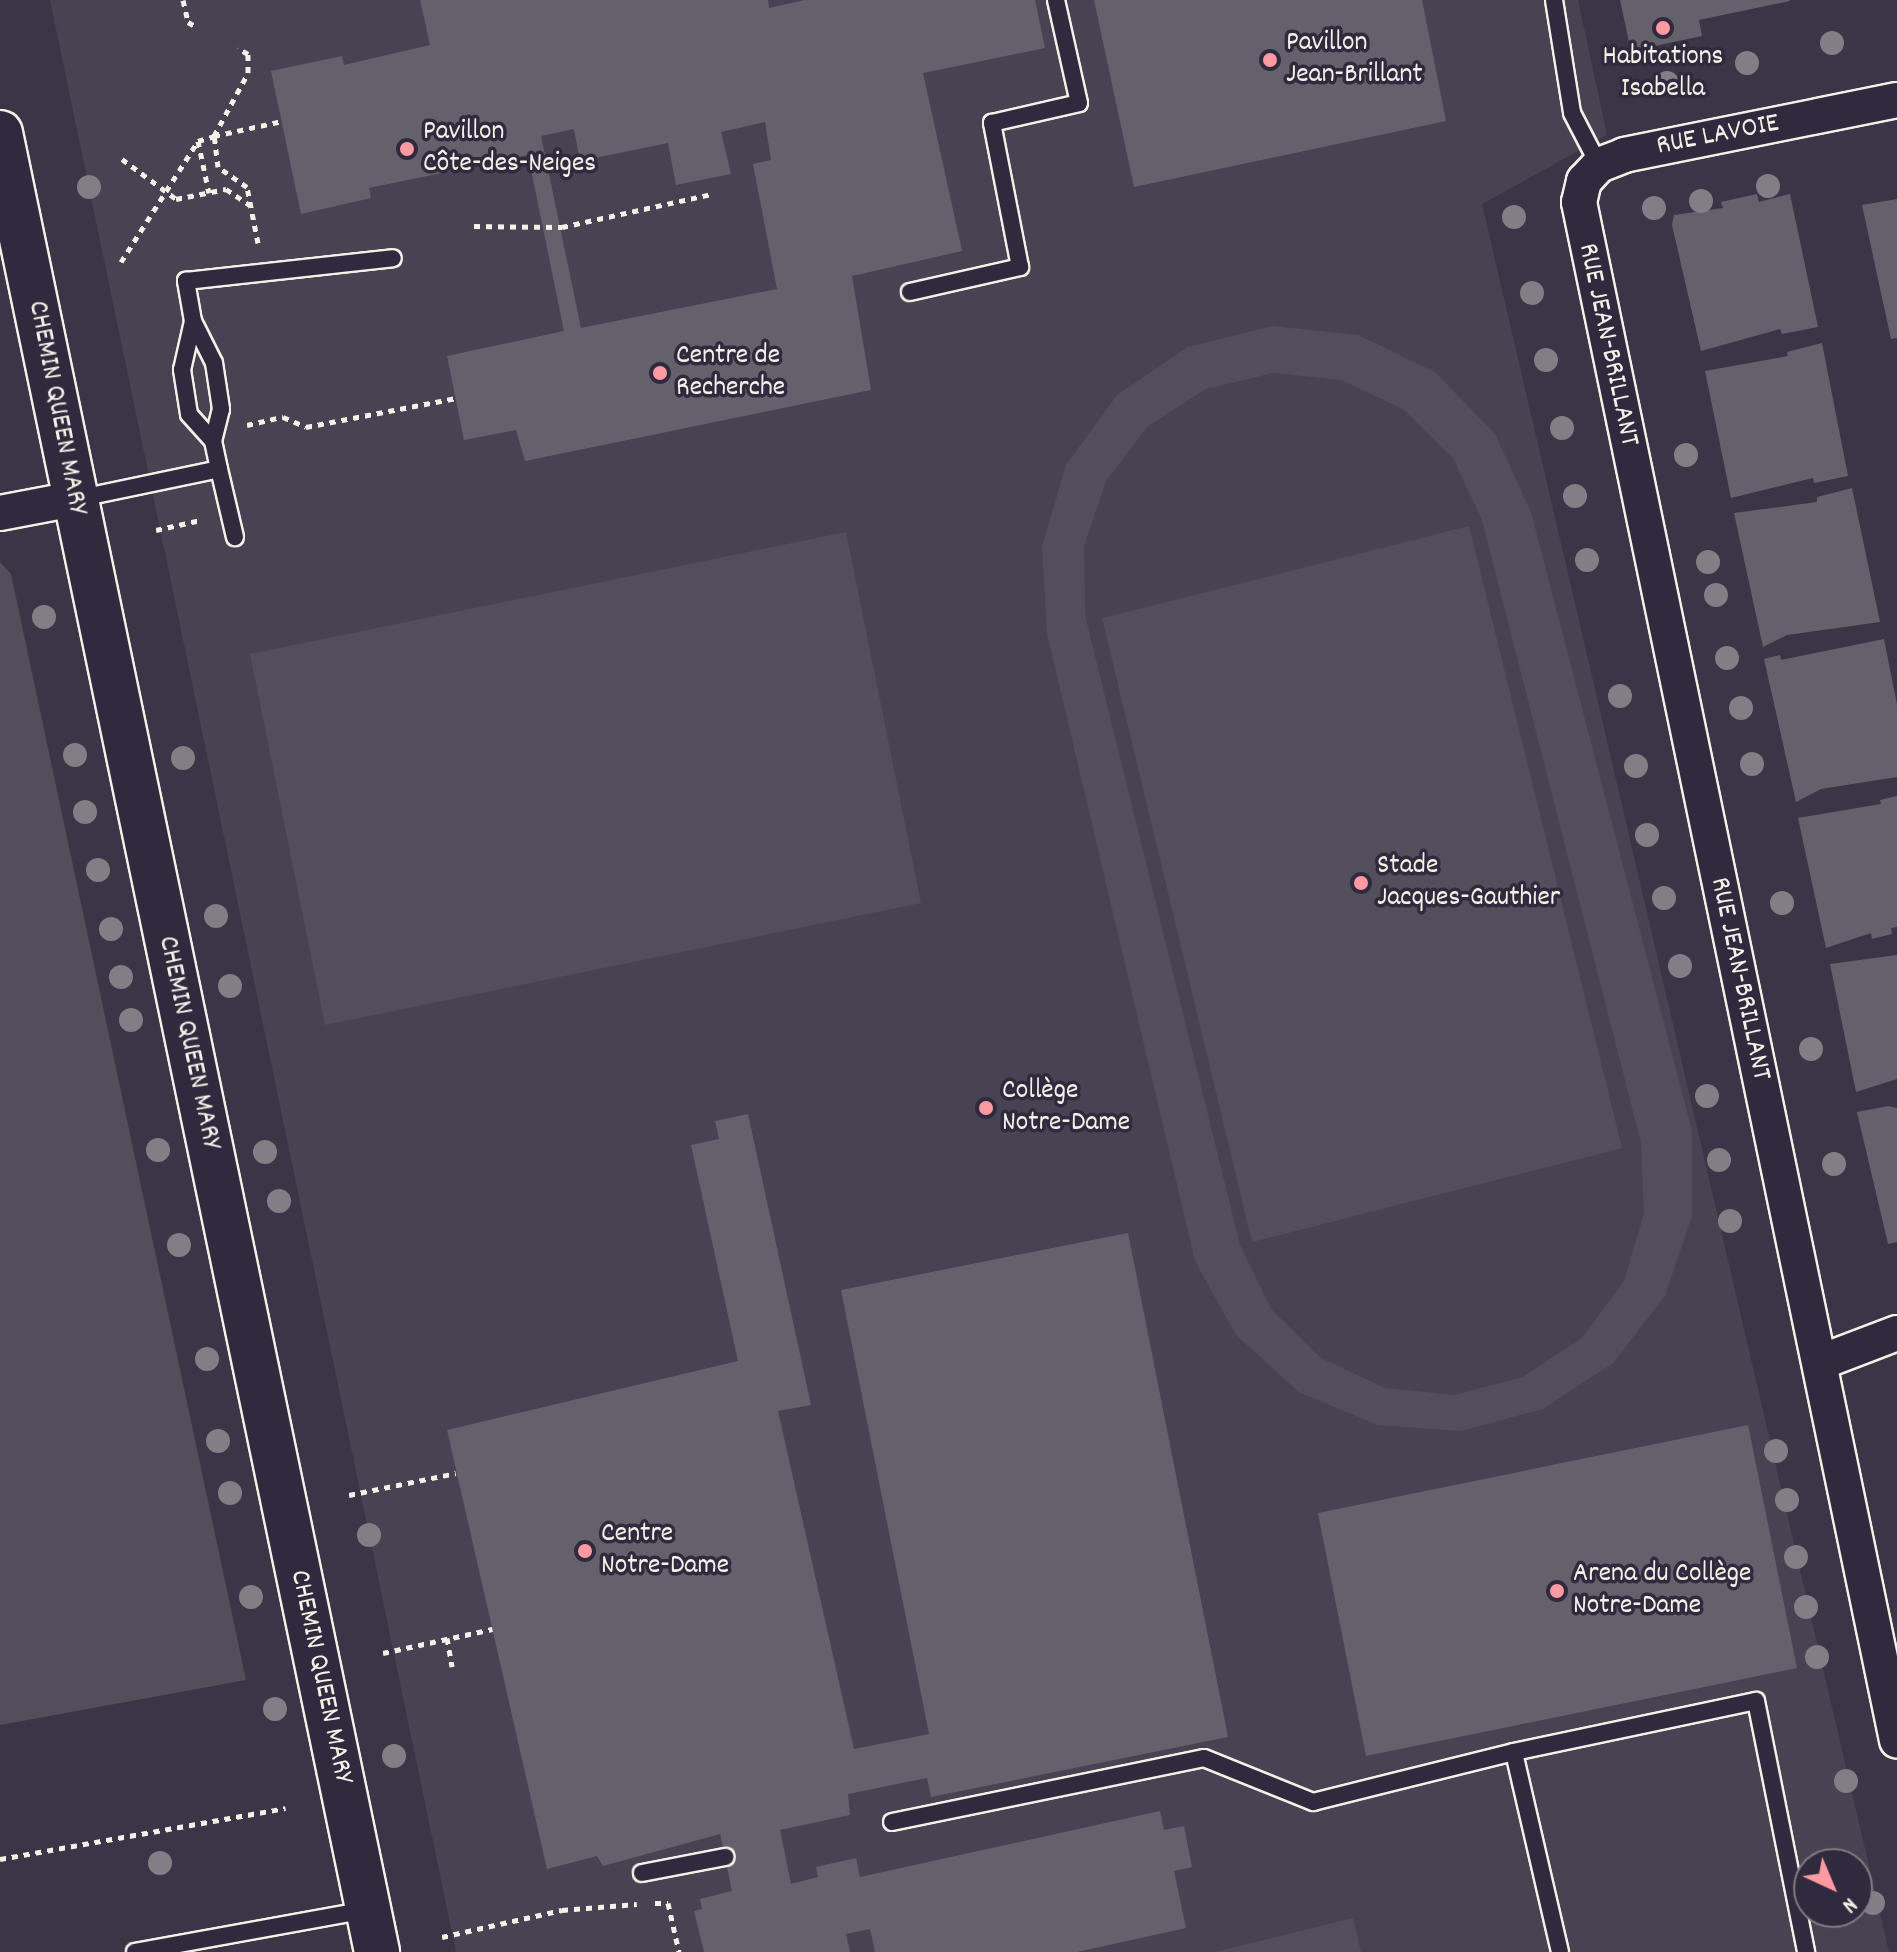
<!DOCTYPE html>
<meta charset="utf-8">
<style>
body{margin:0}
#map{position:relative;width:1897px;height:1952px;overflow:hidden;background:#3b3647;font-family:Dekko,sans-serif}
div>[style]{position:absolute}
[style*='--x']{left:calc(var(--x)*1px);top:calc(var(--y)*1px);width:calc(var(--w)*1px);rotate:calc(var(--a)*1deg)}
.built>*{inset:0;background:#484352}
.green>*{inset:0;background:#534e5c}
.building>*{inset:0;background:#65616c}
.path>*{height:5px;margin-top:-2.5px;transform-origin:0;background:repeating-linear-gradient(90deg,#f4f1e8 0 6px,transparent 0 12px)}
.roads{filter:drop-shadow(2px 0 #f4f1e8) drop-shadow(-2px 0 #f4f1e8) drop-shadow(0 2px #f4f1e8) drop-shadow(0 -2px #f4f1e8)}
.lane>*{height:16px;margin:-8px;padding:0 8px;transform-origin:8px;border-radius:8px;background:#2f2a3d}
.street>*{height:34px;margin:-17px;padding:0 17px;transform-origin:17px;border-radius:17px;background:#2f2a3d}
.secondary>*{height:44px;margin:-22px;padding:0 22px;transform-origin:22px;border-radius:22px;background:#2f2a3d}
.trees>*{width:24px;height:24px;margin:-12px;border-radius:50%;background:#827e85}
.dots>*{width:22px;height:22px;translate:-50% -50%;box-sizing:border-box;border:4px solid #2f2a3d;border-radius:50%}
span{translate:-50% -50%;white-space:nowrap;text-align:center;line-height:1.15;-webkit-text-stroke:7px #2f2a3d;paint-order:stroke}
.poi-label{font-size:28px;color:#f4f1e8}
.left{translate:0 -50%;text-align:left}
.street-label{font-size:28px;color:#f4f1e8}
.north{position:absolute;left:1793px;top:1848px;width:80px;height:80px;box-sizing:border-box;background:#2f2a3d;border:2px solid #7e7a81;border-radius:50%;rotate:136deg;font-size:22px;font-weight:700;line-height:32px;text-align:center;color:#f4f1e8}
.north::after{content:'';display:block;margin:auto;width:28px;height:36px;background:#ff9aa2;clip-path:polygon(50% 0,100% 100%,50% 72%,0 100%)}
</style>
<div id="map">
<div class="built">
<i style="clip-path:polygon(evenodd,50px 0,1578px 0,1607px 135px,1482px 204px,1889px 1952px,456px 1952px,50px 0,1809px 1864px,1857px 1864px,1857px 1912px,1809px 1912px,1809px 1864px)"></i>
</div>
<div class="green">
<i style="clip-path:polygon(evenodd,1272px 326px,1358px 335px,1435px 372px,1495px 434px,1531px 512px,1692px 1131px,1692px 1216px,1665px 1296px,1613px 1363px,1543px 1409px,1461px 1431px,1377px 1425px,1299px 1392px,1236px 1335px,1195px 1261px,1047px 633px,1042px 547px,1066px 465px,1117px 395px,1188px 347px,1272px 326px,1273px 373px,1341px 380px,1403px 409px,1453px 458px,1482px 520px,1641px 1143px,1644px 1214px,1624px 1281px,1582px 1338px,1523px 1377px,1455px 1395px,1385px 1388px,1321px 1358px,1271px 1309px,1240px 1245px,1085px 615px,1084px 546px,1106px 481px,1148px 426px,1206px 389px,1273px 373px)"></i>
<i style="clip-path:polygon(1469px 526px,1622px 1148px,1252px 1242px,1102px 618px)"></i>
<i style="clip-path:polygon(846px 532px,921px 903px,325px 1025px,250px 654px)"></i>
<i style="clip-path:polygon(0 562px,11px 574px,246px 1680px,0 1725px)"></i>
<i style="clip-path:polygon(1353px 1918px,1361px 1952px,1215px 1952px)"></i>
</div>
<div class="building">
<i style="clip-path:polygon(evenodd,420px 0,768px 0,769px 8px,805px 0,1035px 0,1045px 48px,923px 73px,962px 251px,852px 276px,871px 390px,525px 461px,516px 430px,464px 440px,447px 356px,564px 331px,528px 155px,369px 188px,371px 198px,301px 214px,271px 71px,342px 56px,344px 65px,430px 45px,420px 0,765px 122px,771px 160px,753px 164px,777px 289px,581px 328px,541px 136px,574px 129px,580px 161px,668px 143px,676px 185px,731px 174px,721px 132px,765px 122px)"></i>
<i style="clip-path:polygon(1094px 0,1422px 0,1446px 121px,1134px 187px)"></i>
<i style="clip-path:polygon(1620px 0,1789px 0,1790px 1px,1699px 20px,1702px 36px,1631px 51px)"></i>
<i style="clip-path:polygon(1757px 194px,1759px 202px,1790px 194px,1818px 327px,1782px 334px,1780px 329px,1701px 351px,1672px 225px,1674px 215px,1723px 208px,1721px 202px)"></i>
<i style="clip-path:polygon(1897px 199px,1897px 338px,1891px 339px,1862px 205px)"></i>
<i style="clip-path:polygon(1822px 343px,1848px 476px,1814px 483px,1813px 478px,1731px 498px,1705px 371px,1788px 356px,1787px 352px)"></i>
<i style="clip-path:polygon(1852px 488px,1880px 622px,1787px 635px,1763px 647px,1734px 513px,1817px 502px,1817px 497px)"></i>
<i style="clip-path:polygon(1884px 639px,1897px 705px,1897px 777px,1821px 789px,1796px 802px,1764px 659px,1780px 655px,1781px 660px)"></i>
<i style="clip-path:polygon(1897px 796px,1897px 927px,1891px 928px,1892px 934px,1872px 939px,1871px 933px,1826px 948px,1798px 818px,1881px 804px,1880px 800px)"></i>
<i style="clip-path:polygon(1897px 955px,1897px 1079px,1856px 1092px,1830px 964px)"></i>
<i style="clip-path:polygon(1888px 1106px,1897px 1108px,1897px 1242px,1888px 1244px,1857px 1112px)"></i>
<i style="clip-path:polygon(748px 1114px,811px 1405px,778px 1411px,854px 1749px,929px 1734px,841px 1290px,1128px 1233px,1228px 1737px,931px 1797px,927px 1778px,848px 1794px,850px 1815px,780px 1830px,791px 1884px,818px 1877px,816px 1867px,856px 1858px,860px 1877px,1160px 1811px,1164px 1830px,1184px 1826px,1192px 1867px,1174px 1871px,1186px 1928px,1077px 1952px,875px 1952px,870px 1929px,846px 1934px,850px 1952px,704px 1952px,694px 1911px,702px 1909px,700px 1899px,732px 1891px,720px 1834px,603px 1866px,597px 1856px,547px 1869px,447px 1430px,738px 1361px,691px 1145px,719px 1139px,715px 1121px)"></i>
<i style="clip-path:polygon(1748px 1425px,1797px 1668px,1366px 1756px,1318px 1513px)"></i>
</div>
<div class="path">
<i style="--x:183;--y:0;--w:23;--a:77"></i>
<i style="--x:188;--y:22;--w:8;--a:30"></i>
<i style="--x:198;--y:141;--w:53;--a:78.1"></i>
<i style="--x:122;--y:159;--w:67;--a:36.5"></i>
<i style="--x:176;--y:199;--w:51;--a:-11.3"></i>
<i style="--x:226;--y:189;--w:29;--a:34"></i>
<i style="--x:474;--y:226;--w:88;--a:0.7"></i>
<i style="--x:562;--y:227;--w:154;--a:-12.4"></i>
<i style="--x:258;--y:243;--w:57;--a:-101.1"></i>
<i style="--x:247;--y:187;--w:35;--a:-145"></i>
<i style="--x:218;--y:167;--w:31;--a:-97"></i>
<i style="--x:214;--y:136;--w:70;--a:-12.4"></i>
<i style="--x:121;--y:262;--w:143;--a:-57.5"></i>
<i style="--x:198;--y:141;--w:17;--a:-17"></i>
<i style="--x:214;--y:136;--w:72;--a:-61.6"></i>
<i style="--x:248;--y:73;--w:19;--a:-90"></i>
<i style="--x:248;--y:54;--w:12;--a:-149"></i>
<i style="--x:247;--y:425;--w:37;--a:-13"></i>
<i style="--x:283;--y:417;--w:25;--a:23"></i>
<i style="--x:306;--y:427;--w:153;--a:-10.9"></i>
<i style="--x:156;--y:530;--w:46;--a:-12.5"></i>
<i style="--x:349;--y:1495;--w:109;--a:-11.6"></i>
<i style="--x:447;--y:1638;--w:29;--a:80"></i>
<i style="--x:383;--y:1653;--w:112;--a:-12.4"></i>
<i style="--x:0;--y:1859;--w:290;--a:-10.1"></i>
<i style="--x:655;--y:1903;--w:13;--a:0"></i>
<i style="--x:668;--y:1903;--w:50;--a:77.3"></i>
<i style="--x:442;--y:1937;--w:123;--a:-12.7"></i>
<i style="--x:562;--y:1910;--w:75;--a:-4.6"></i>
</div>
<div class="roads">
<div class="lane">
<i style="--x:1554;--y:0;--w:114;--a:80.9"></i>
<i style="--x:1572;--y:113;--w:59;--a:62.6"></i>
<i style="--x:910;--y:292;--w:113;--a:-12.8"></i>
<i style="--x:1020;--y:267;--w:147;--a:-101"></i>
<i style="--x:992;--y:123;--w:89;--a:-12.9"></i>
<i style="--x:1079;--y:103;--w:106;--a:-102.6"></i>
<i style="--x:193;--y:321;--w:41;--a:-99.9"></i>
<i style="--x:186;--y:281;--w:208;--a:-6.3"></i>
<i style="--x:219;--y:469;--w:70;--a:76.8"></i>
<i style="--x:76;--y:499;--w:146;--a:-11.8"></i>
<i style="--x:219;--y:469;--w:29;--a:-102"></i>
<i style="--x:213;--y:441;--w:36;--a:-132"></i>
<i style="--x:189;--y:414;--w:45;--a:-99"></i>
<i style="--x:182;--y:370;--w:50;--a:-77.3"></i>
<i style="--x:193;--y:321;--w:47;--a:63.4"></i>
<i style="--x:214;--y:363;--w:47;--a:81.3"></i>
<i style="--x:221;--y:409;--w:33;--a:104"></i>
<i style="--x:892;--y:1822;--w:318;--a:-11.6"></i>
<i style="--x:1204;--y:1758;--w:118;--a:22"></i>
<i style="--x:1313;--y:1802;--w:207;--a:-14"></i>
<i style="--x:642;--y:1873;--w:85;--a:-10.9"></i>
<i style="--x:135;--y:1952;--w:236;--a:-10.3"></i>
<i style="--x:1560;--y:1952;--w:205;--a:-103"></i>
<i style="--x:1514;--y:1752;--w:247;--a:-11.9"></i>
<i style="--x:1756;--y:1701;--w:256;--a:78.7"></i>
</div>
<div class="street">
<i style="--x:1897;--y:100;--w:278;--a:168.6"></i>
<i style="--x:1625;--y:155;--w:28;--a:159"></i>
<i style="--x:1599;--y:165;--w:22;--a:133"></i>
<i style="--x:1584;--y:181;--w:22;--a:103"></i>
<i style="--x:1579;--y:202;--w:1571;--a:78.32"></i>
<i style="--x:0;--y:513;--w:75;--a:-10.7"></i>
<i style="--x:1821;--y:1362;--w:81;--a:-20.9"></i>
</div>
<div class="secondary">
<i style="--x:0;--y:133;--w:1858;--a:78.29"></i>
</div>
</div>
<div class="trees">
<i style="left:1832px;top:43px"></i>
<i style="left:1747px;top:63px"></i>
<i style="left:1667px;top:83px"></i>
<i style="left:1768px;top:186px"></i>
<i style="left:89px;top:187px"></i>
<i style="left:1701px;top:201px"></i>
<i style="left:1654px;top:208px"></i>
<i style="left:1514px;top:217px"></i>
<i style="left:1532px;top:293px"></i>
<i style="left:1546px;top:360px"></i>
<i style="left:1562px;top:428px"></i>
<i style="left:1686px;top:455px"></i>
<i style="left:1575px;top:496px"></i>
<i style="left:1587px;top:560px"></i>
<i style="left:1708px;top:562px"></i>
<i style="left:1716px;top:595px"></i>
<i style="left:44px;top:617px"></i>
<i style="left:1727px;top:658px"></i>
<i style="left:1620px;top:696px"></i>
<i style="left:1741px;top:708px"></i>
<i style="left:75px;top:755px"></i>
<i style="left:183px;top:758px"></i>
<i style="left:1752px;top:764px"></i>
<i style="left:1636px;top:766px"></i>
<i style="left:85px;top:812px"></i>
<i style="left:1647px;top:835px"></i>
<i style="left:98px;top:870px"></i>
<i style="left:1664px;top:898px"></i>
<i style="left:1782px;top:903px"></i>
<i style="left:216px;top:916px"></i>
<i style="left:111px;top:929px"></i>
<i style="left:1680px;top:966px"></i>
<i style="left:121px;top:977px"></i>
<i style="left:230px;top:986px"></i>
<i style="left:131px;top:1020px"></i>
<i style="left:1811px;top:1049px"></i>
<i style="left:1707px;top:1096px"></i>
<i style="left:158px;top:1150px"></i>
<i style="left:265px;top:1152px"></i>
<i style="left:1719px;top:1160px"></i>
<i style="left:1834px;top:1164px"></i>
<i style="left:279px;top:1201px"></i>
<i style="left:1730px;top:1221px"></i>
<i style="left:179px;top:1245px"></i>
<i style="left:207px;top:1359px"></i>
<i style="left:218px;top:1441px"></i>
<i style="left:1776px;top:1451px"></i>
<i style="left:230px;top:1493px"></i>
<i style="left:1787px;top:1500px"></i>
<i style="left:369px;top:1535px"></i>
<i style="left:1796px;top:1557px"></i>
<i style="left:251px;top:1597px"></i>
<i style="left:1806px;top:1607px"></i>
<i style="left:1817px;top:1657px"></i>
<i style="left:275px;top:1709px"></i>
<i style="left:394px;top:1756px"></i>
<i style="left:1846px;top:1781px"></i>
<i style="left:160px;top:1863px"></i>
<i style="left:1873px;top:1903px"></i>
</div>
<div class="dots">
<i style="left:1663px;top:28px;background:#ff9aa2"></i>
<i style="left:1270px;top:60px;background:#ff9aa2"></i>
<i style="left:407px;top:149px;background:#ff9aa2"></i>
<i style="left:660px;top:373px;background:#ff9aa2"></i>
<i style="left:1361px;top:883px;background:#ff9aa2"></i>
<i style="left:986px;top:1108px;background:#ff9aa2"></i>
<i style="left:585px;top:1551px;background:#ff9aa2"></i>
<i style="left:1557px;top:1591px;background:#ff9aa2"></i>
</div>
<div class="poi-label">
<span class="left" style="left:1286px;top:60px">Pavillon<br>Jean-Brillant</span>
<span style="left:1663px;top:74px">Habitations<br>Isabella</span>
<span class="left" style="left:423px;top:149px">Pavillon<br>Côte-des-Neiges</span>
<span class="left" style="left:676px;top:373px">Centre de<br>Recherche</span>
<span class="left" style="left:1377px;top:883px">Stade<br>Jacques-Gauthier</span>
<span class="left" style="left:1002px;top:1108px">Collège<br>Notre-Dame</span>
<span class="left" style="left:601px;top:1551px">Centre<br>Notre-Dame</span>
<span class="left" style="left:1573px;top:1591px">Arena du Collège<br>Notre-Dame</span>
</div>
<div class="street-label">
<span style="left:1718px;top:136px;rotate:-11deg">RUE LAVOIE</span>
<span style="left:1607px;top:345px;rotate:78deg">RUE JEAN-BRILLANT</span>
<span style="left:56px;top:408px;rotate:79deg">CHEMIN QUEEN MARY</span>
<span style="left:1739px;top:979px;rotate:78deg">RUE JEAN-BRILLANT</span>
<span style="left:188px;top:1043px;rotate:78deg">CHEMIN QUEEN MARY</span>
<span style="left:320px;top:1677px;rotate:78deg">CHEMIN QUEEN MARY</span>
</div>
<div class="north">N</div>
</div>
